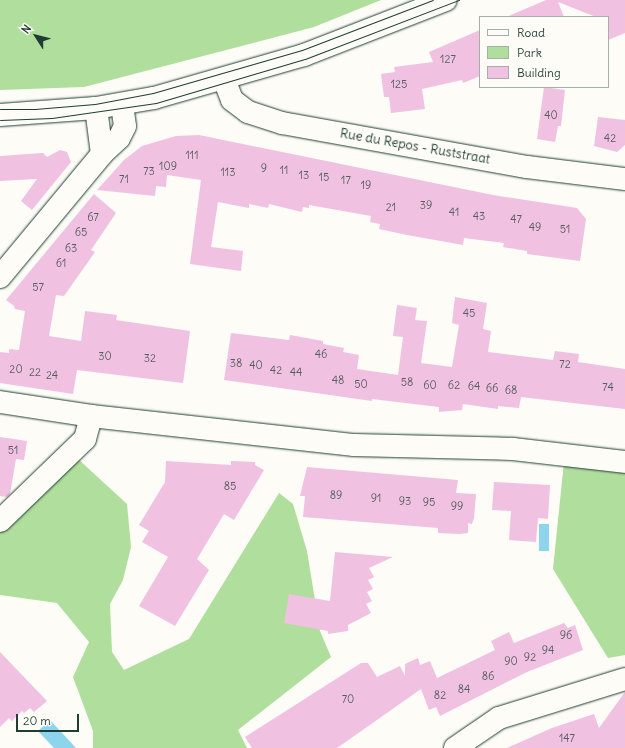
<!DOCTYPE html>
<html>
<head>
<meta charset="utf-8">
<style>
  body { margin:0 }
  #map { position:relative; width:625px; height:748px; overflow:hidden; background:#fdfcf7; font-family:Delius,sans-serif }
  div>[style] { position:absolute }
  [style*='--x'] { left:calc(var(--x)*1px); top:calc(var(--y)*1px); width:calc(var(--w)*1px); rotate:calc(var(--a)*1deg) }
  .green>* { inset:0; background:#b0de9c }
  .water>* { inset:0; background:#8cd5ed; transform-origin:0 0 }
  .building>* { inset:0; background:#f1c1e1 }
  .roads { filter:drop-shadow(0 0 1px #1f3d34) drop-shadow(0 0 1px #1f3d34) }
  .minor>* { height:22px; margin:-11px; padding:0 11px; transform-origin:11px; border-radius:11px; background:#fdfcf7 }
  .tertiary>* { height:22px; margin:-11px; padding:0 11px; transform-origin:11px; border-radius:11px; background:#fdfcf7 }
  .tram>* { height:1px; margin:-0.5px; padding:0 0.5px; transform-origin:0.5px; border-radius:0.5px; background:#1f3d34 }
  span { translate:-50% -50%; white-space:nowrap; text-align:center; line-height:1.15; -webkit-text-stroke:3px #fdfcf7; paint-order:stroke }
  .number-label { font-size:11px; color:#545e5f }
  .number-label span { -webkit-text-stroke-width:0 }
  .street-label { font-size:13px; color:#1f3d34 }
  .legend { position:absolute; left:479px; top:16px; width:130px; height:72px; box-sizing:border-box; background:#fdfcf7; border:1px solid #a4b0a9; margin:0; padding:5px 7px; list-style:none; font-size:12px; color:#1f3d34 }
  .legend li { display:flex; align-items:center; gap:8px; height:20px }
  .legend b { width:20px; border:1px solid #a4b0a9 }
  .north { position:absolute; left:16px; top:16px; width:40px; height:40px; -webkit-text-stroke:3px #fdfcf7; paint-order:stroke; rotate:306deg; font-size:11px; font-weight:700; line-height:16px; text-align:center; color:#1f3d34 }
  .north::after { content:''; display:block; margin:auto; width:14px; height:18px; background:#1f3d34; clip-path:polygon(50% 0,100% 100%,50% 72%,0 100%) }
  .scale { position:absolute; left:16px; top:714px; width:63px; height:18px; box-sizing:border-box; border:2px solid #1f3d34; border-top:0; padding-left:5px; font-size:12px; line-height:14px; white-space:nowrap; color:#1f3d34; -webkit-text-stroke:3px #fdfcf7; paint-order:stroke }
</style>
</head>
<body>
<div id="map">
  <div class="green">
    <div style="clip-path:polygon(0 0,381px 0,314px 27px,84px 87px,0 90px)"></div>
    <div style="clip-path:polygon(77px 458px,127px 504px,131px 547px,123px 580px,110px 604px,112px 652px,124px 670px,189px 639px,279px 493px,293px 504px,307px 551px,320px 631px,331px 657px,238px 730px,247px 748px,93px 748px,93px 731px,73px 677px,89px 642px,57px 603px,0 595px,0 531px)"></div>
    <div style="clip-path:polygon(564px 462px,625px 470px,625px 655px,608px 658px,553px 569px)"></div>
  </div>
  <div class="water">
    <div style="left:539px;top:524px;width:10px;height:27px"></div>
    <div style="clip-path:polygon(50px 720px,76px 748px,54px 748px,38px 731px)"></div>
  </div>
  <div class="building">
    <div style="clip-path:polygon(546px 0,625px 0,625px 33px,608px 40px,608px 17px,596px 17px,558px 2px,564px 17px,506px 17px)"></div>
    <div style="clip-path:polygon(480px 30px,480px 76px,463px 83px,462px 80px,422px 89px,425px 109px,391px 113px,389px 97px,384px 97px,381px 74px,395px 72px,394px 67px,433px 62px,429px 52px)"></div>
    <div style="clip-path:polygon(544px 87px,565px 90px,561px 126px,558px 126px,555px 142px,537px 139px)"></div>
    <div style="clip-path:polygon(598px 117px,625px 120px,625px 145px,617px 152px,594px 146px)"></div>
    <div style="clip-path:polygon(199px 135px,493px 195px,577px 208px,586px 219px,580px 261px,527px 254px,527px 251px,503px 247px,504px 243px,464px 238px,463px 245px,407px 235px,379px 229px,380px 224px,370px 222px,371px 216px,309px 205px,309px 208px,303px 207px,302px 212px,269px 204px,268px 208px,249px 204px,249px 208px,218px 202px,211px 247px,243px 251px,241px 271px,190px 264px,201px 180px,167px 175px,166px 187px,156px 186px,155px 196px,97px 190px,124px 160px,142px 146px,176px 136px)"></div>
    <div style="clip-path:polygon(60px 150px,67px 152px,71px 162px,32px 210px,21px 201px,37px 179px,0 181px,0 156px,43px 153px,47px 157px)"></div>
    <div style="clip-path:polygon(94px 194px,116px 213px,91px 250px,95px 252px,64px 296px,56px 295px,49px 336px,81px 341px,85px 311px,117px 315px,116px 320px,190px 331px,183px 383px,77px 370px,73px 394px,0 383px,0 352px,9px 353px,9px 349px,19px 350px,25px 311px,15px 309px,14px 306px,6px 300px)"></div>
    <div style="clip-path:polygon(455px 297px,487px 303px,483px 329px,491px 331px,488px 352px,553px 360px,555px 351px,579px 354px,578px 362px,625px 369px,625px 409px,521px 397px,519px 408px,498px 406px,498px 409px,463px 404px,462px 410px,439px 412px,439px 407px,372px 399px,372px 401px,224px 380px,231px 333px,289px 340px,290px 335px,323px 341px,323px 344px,344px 348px,343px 352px,359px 355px,357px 369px,398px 375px,403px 337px,393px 336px,397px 305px,417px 308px,415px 320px,427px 321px,421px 363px,452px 367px,459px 325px,452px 323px)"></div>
    <div style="clip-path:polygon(0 437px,27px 441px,24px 460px,16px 459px,10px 494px,7px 497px,0 496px)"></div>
    <div style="clip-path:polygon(166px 461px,231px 465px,231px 461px,255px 462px,255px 465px,264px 470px,234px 520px,224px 514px,197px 559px,209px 570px,175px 626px,139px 606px,168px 557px,142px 542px,149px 531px,139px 525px,165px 482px)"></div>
    <div style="clip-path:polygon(307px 467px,458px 480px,456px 493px,476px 494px,474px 518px,472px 524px,468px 523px,468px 533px,460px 534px,438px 533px,438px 528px,303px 517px,305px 496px,300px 496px)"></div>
    <div style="clip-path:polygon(494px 482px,550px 485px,548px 519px,538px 518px,536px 542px,509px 540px,511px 511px,492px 510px)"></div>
    <div style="clip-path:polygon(335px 552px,393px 557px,369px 568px,374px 577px,368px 580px,373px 589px,367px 592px,372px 601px,366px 604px,371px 613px,348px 625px,348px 631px,328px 634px,328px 631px,284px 623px,289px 594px,330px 601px)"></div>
    <div style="clip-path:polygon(564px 623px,568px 628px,575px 625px,583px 650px,527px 672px,440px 716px,436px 707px,429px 710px,421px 689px,337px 748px,252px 748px,245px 737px,361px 663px,368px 663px,377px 677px,400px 666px,405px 676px,405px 664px,418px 658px,420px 665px,430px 661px,437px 678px,495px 650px,491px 641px,509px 632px,514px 643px)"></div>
    <div style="clip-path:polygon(0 652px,47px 701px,34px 712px,30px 708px,24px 713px,22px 711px,12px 721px,9px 718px,0 727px)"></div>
    <div style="clip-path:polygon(625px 692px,625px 748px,507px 748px,552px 728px,594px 714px,599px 728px)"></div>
  </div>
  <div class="roads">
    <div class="minor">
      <div style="--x:224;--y:79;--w:22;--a:69"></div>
      <div style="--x:232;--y:100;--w:20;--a:37"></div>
      <div style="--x:248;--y:112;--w:36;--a:18"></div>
      <div style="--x:282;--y:123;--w:249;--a:10.2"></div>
      <div style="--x:527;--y:167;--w:99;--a:7"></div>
      <div style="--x:96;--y:108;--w:46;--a:82.6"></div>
      <div style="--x:0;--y:277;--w:160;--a:-50.3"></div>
      <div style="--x:102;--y:154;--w:23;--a:-43"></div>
      <div style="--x:119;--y:138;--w:13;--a:-63"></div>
      <div style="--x:125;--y:126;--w:22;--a:-98"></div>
      <div style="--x:0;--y:402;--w:92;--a:8.7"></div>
      <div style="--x:91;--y:416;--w:265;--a:6.3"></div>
      <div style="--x:354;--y:445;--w:159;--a:1.4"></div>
      <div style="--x:513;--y:449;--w:113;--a:6.6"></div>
      <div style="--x:0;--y:521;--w:118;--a:-44"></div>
      <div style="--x:85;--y:439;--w:24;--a:-75"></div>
      <div style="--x:455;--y:748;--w:53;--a:-34.3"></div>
      <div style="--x:499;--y:718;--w:132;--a:-17.2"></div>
    </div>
    <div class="tertiary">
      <div style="--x:0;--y:115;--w:96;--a:-4.2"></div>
      <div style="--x:96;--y:108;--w:59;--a:-9.8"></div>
      <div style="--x:154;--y:98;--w:156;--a:-16"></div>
      <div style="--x:304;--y:55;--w:152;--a:-21.2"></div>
    </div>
  </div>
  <div class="tram">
    <div style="--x:0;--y:109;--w:35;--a:0"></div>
    <div style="--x:35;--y:109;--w:60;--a:-4.8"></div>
    <div style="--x:95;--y:104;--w:59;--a:-10.7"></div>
    <div style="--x:153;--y:93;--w:155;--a:-16.1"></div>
    <div style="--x:302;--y:50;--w:140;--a:-20.9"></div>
    <div style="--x:0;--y:120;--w:52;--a:-2.2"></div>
    <div style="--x:52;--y:118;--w:105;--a:-8.2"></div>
    <div style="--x:156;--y:103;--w:155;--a:-16.5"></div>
    <div style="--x:305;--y:59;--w:165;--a:-21"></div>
  </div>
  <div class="number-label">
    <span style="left:448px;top:59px">127</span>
    <span style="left:399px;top:84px">125</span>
    <span style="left:551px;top:115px">40</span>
    <span style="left:610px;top:138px">42</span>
    <span style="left:192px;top:155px">111</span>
    <span style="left:168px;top:166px">109</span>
    <span style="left:264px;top:168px">9</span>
    <span style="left:284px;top:170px">11</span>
    <span style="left:149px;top:171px">73</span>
    <span style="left:228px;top:172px">113</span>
    <span style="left:304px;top:175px">13</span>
    <span style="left:324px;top:177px">15</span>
    <span style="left:124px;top:179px">71</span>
    <span style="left:346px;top:180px">17</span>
    <span style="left:366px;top:185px">19</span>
    <span style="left:426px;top:205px">39</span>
    <span style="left:391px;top:207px">21</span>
    <span style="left:454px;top:212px">41</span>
    <span style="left:479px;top:216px">43</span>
    <span style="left:93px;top:217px">67</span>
    <span style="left:516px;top:219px">47</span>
    <span style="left:535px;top:227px">49</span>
    <span style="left:565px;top:229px">51</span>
    <span style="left:81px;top:232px">65</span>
    <span style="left:71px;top:248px">63</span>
    <span style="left:61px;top:263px">61</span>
    <span style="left:38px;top:287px">57</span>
    <span style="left:469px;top:313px">45</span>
    <span style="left:321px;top:354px">46</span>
    <span style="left:105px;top:356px">30</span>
    <span style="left:150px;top:358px">32</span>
    <span style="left:236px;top:363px">38</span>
    <span style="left:565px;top:364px">72</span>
    <span style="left:256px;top:365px">40</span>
    <span style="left:16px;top:369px">20</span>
    <span style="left:276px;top:370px">42</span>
    <span style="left:35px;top:372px">22</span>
    <span style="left:296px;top:372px">44</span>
    <span style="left:52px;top:375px">24</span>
    <span style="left:338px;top:380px">48</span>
    <span style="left:407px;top:382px">58</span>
    <span style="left:361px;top:384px">50</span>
    <span style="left:430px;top:385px">60</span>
    <span style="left:454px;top:385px">62</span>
    <span style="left:474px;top:386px">64</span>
    <span style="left:608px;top:387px">74</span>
    <span style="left:492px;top:388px">66</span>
    <span style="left:511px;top:390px">68</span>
    <span style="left:13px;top:450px">51</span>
    <span style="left:230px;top:486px">85</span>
    <span style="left:336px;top:495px">89</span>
    <span style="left:376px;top:498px">91</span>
    <span style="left:405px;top:501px">93</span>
    <span style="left:429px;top:502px">95</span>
    <span style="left:457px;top:506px">99</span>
    <span style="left:566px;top:635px">96</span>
    <span style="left:548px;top:650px">94</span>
    <span style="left:530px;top:657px">92</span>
    <span style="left:511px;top:661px">90</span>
    <span style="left:488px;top:676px">86</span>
    <span style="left:464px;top:689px">84</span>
    <span style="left:440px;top:695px">82</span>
    <span style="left:348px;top:699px">70</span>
    <span style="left:567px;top:738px">147</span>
  </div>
  <div class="street-label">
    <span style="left:415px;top:147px;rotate:10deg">Rue du Repos - Ruststraat</span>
  </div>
  <ul class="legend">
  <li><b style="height:5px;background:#fdfcf7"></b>Road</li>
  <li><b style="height:11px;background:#b0de9c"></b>Park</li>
  <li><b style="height:11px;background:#f1c1e1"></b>Building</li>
  </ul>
  <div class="north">N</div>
  <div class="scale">20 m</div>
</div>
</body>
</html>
